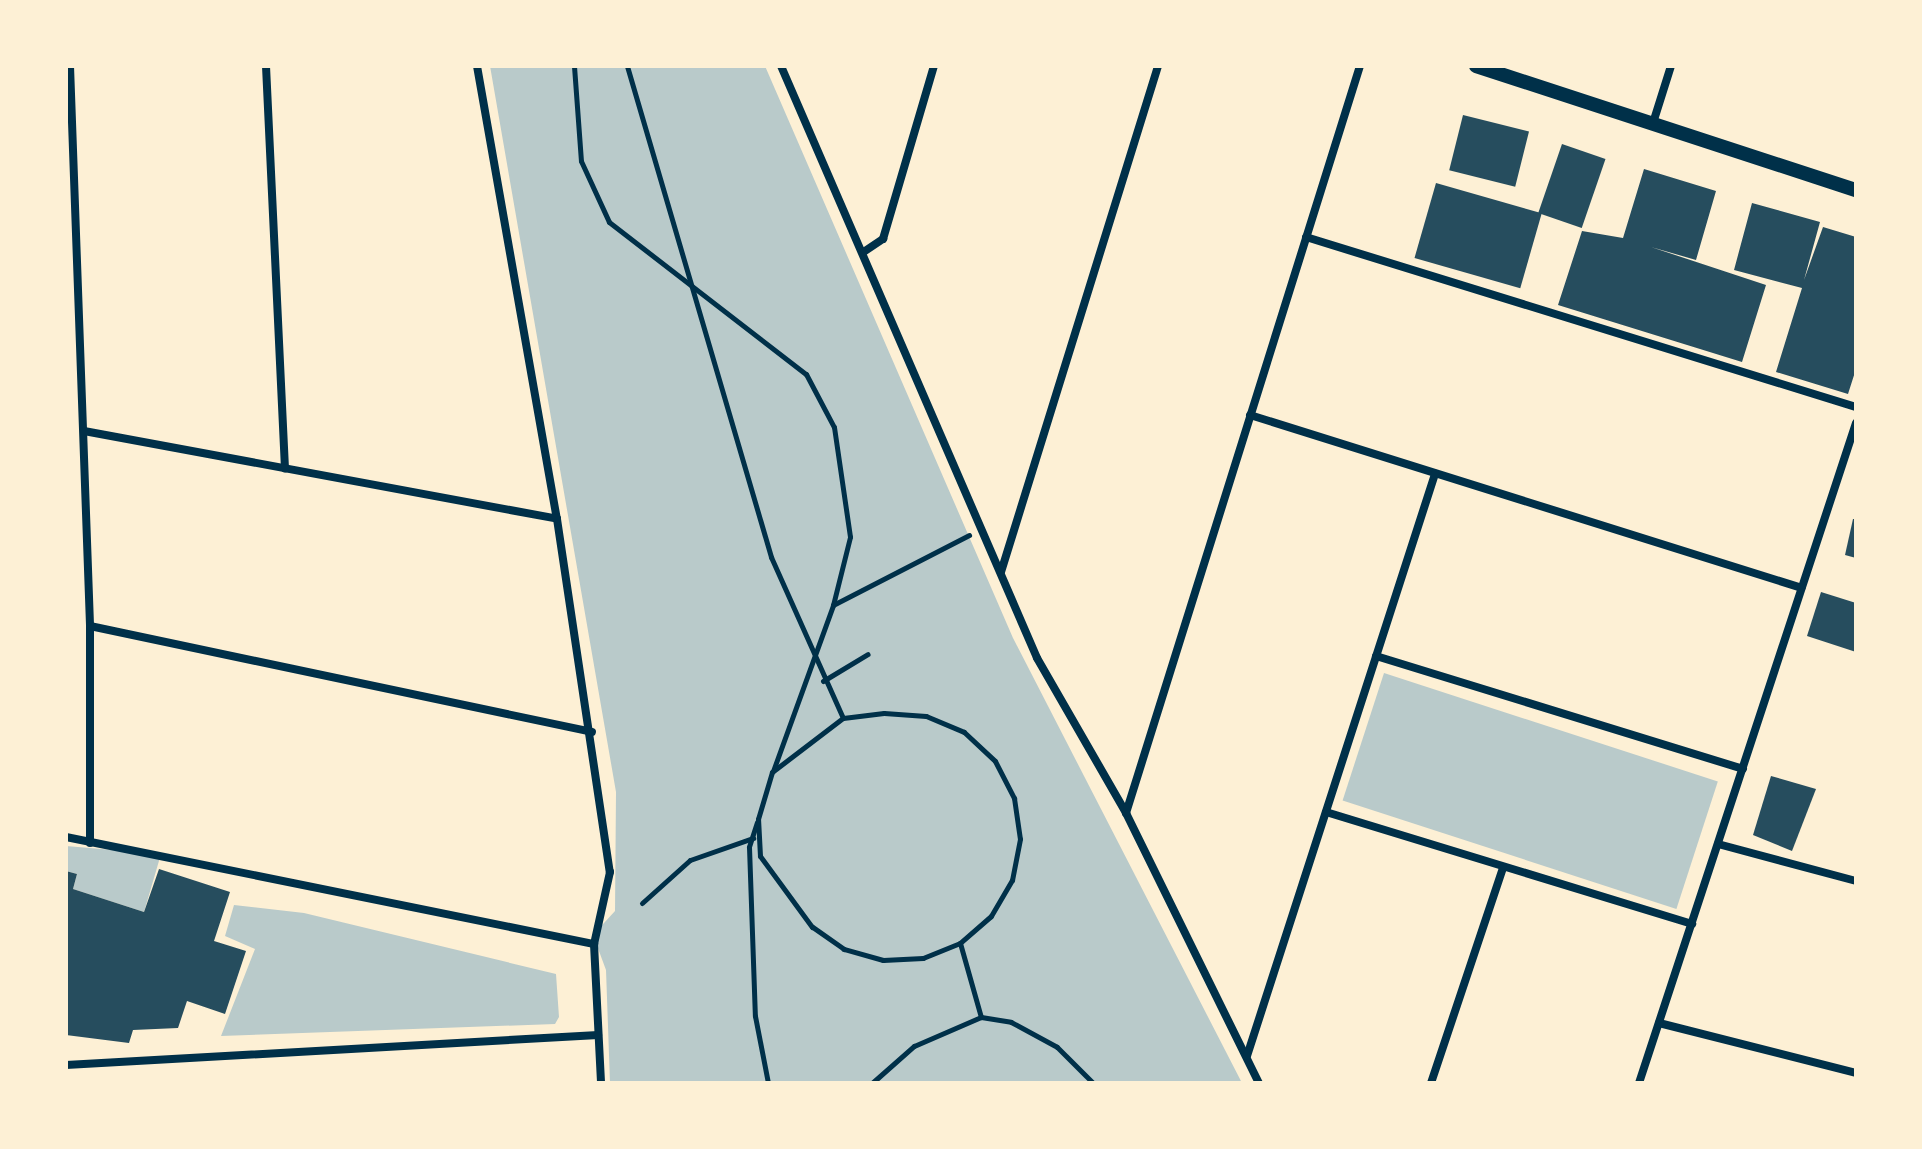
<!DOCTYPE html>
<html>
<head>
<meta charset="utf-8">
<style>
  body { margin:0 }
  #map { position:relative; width:1922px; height:1149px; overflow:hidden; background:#fdf0d5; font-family:Inter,sans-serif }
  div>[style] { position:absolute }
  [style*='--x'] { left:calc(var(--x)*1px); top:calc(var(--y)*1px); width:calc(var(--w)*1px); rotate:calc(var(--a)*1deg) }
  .green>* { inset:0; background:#b9caca; transform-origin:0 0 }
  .building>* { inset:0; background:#264d5e; transform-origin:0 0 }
  .path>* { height:5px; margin:-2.5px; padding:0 2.5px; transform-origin:2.5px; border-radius:2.5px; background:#003049 }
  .minor>* { height:8px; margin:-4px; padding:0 4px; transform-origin:4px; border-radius:4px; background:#003049 }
  .tertiary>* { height:14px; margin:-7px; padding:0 7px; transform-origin:7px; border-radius:7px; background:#003049 }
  span { translate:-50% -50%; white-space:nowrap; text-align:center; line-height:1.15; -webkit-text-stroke:6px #fdf0d5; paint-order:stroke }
  .frame { position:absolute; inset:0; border:68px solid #fdf0d5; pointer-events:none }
</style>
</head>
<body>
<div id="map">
  <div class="green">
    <div style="clip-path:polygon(490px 66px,765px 66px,1013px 638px,1242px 1083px,610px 1083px,606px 970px,593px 935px,615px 911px,616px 792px)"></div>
    <div style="left:1384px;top:673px;width:351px;height:134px;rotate:18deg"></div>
    <div style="clip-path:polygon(66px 846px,161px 854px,144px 912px,73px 889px,77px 874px,66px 871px)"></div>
    <div style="clip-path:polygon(234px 905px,304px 913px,556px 974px,559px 1017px,555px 1024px,221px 1036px,255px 949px,225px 936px)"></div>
  </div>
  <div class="building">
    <div style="left:1463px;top:115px;width:68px;height:57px;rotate:14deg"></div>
    <div style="left:1562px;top:144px;width:46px;height:73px;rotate:19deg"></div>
    <div style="clip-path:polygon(1644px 169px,1716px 191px,1696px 260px,1651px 247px,1766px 285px,1742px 362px,1558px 305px,1582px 231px,1623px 238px)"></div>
    <div style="left:1436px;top:183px;width:110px;height:78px;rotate:16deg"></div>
    <div style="clip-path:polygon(1752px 203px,1820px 222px,1804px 280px,1823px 227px,1856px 237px,1856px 369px,1848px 394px,1776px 372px,1802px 288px,1734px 270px)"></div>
    <div style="clip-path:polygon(1853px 519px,1856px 519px,1856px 558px,1845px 555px)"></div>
    <div style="clip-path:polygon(1821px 592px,1856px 603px,1856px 652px,1807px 636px)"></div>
    <div style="clip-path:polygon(1771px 776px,1816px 789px,1792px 851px,1753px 835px)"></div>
    <div style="clip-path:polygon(159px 869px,230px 892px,214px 941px,246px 951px,225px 1014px,187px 1001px,178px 1028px,133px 1030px,129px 1043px,66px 1035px,66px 871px,77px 874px,73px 889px,144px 912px)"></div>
  </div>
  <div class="path">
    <div style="--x:574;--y:66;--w:95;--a:85.8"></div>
    <div style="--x:581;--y:161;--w:67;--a:65.3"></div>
    <div style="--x:609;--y:222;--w:249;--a:37.7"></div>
    <div style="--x:806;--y:374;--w:60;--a:62.2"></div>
    <div style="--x:834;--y:427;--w:111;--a:81.7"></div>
    <div style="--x:850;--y:537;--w:70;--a:104"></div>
    <div style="--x:627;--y:66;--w:512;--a:73.65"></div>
    <div style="--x:771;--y:557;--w:176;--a:65.9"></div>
    <div style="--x:823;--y:681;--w:52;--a:-31"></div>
    <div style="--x:884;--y:713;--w:42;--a:4.1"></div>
    <div style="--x:926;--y:716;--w:41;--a:22.8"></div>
    <div style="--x:964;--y:732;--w:42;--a:43.1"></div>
    <div style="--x:995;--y:761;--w:42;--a:62.8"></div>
    <div style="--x:1014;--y:798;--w:41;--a:81.7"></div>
    <div style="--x:1020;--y:839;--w:42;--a:101"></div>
    <div style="--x:1012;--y:880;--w:42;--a:120.3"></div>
    <div style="--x:991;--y:916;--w:41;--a:138.9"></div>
    <div style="--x:960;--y:943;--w:40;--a:158"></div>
    <div style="--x:923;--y:958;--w:40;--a:177.1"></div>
    <div style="--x:883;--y:960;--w:41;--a:-164.2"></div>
    <div style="--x:844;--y:949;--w:39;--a:-145"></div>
    <div style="--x:812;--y:927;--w:88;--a:-126.2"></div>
    <div style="--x:760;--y:856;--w:37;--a:-93"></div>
    <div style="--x:758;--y:819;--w:49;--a:-73.4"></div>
    <div style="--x:772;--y:772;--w:89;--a:-37.3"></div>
    <div style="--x:843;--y:718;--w:41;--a:-7"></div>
    <div style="--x:773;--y:771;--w:177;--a:-70.1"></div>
    <div style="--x:833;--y:605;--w:153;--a:-27.2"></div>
    <div style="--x:757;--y:822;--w:26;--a:108"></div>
    <div style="--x:749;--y:847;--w:169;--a:88"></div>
    <div style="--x:755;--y:1016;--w:68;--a:79"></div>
    <div style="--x:642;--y:903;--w:64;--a:-41.9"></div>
    <div style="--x:690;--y:860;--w:67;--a:-19.2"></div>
    <div style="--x:960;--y:943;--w:77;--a:74.2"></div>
    <div style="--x:872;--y:1083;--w:56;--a:-41.4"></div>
    <div style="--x:914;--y:1046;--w:73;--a:-23.4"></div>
    <div style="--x:981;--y:1017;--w:30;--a:9"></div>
    <div style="--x:1011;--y:1022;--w:52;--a:28.5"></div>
    <div style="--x:1057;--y:1047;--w:51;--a:45"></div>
  </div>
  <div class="minor">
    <div style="--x:70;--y:66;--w:560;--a:87.95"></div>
    <div style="--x:90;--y:626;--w:217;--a:90"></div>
    <div style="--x:266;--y:66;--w:403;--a:87.3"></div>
    <div style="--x:477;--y:66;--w:460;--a:80"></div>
    <div style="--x:557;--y:519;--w:357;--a:81.5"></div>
    <div style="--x:610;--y:872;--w:74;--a:102.5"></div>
    <div style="--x:594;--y:944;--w:139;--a:87.1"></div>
    <div style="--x:781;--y:66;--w:645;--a:66.61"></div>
    <div style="--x:1037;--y:658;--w:179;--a:60.1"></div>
    <div style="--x:1126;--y:813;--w:301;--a:63.8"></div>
    <div style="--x:1653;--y:123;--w:60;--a:-72.5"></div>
    <div style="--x:1306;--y:237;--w:576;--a:17.18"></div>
    <div style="--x:865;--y:251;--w:22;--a:-34"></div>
    <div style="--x:883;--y:239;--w:180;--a:-73.6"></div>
    <div style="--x:1250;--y:415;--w:578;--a:17.4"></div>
    <div style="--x:84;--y:431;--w:481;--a:10.5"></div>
    <div style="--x:1001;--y:572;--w:530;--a:-72.76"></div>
    <div style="--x:90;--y:626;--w:513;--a:11.92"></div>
    <div style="--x:1376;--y:656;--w:384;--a:17.1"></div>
    <div style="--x:1326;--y:812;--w:383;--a:17"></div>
    <div style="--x:1126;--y:813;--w:783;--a:-72.61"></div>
    <div style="--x:66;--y:837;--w:539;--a:11.46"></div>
    <div style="--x:1718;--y:844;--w:143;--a:15"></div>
    <div style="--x:1659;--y:1023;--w:203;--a:14.2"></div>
    <div style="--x:1247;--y:1056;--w:612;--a:-72.1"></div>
    <div style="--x:66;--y:1065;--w:533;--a:-3.23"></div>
    <div style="--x:1431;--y:1083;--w:227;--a:-71.5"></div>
    <div style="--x:1639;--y:1083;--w:695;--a:-71.8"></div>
  </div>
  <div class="tertiary">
    <div style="--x:1476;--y:66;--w:400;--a:18.1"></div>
  </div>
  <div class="frame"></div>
</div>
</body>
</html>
